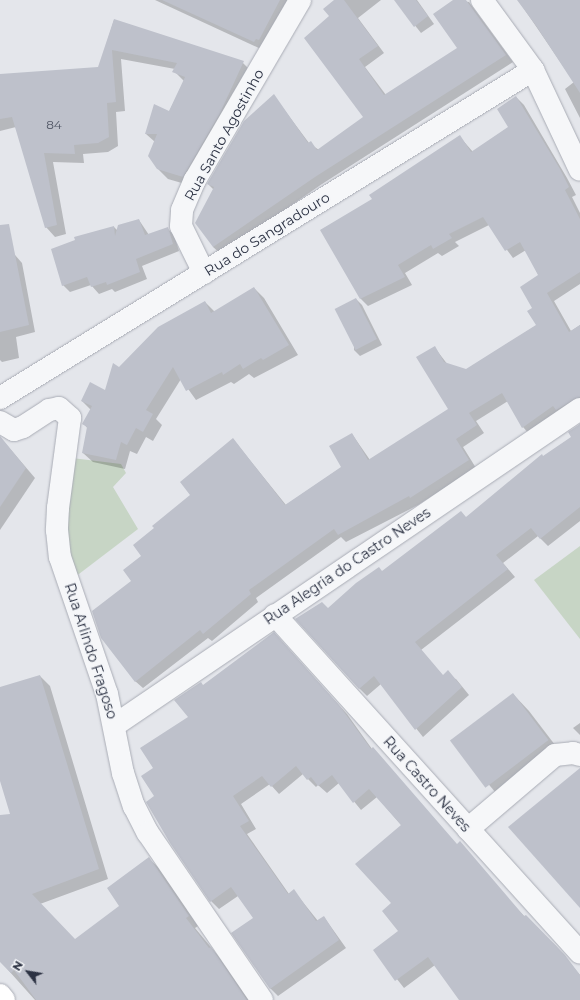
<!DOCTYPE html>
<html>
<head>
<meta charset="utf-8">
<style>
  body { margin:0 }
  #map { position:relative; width:580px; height:1000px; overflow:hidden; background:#e4e6eb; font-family:Montserrat,sans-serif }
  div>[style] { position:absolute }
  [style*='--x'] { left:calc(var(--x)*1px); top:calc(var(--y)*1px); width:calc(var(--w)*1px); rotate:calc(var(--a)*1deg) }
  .green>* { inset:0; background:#c7d5c5 }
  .shadow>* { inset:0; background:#0003 }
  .building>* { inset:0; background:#bec1cb; transform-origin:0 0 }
  .roads { filter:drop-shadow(0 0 1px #a9acb5) drop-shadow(0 0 1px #a9acb5) }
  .minor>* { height:22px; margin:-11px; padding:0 11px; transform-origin:11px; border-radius:11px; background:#f6f7f9 }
  .major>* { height:22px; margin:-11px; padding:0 11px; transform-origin:11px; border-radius:11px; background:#fff }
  span { translate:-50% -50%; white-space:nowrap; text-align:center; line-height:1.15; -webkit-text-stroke:3px #f3f5f8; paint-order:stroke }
  .number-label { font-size:12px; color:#505665 }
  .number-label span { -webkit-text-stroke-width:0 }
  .street-label { font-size:14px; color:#2c3243 }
  .north { position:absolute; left:8px; top:952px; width:40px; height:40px; -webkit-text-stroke:3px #f3f5f8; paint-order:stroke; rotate:301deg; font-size:11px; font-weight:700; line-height:16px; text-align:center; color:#2c3243 }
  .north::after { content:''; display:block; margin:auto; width:14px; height:18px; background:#2c3243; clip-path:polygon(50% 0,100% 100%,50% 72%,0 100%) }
</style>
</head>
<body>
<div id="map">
  <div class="green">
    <div style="clip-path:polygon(72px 458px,121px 464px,126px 473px,113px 487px,138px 529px,75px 577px,64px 528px)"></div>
    <div style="clip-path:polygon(580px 546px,580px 639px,534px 580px)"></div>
  </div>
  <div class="shadow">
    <div style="clip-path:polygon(155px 0,289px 0,261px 49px)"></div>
    <div style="clip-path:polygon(336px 0,381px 0,358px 18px,384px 53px,365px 67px,386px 95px,459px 48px,455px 0,469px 2px,513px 62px,322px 184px,221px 254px,213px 247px,213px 189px,208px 184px,274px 96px,309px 143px,319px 150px,364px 118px,330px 16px)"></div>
    <div style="clip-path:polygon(395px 0,417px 0,434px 24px,421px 33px)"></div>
    <div style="clip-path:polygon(518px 0,580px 0,580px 118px,565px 89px,574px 82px)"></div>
    <div style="clip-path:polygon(114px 20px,241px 61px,250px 70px,192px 186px,168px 179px,158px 169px,155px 142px,146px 134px,169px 112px,184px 81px,174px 71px,175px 69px,121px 59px,125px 111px,116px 112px,118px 146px,108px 152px,83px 154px,84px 163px,53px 162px,66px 234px,55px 237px,46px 227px,16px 127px,0 131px,0 75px,99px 68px)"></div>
    <div style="clip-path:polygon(516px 97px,524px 105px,567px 178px,576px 195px,572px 197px,580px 213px,580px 284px,554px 301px,571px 331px,580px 325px,580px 406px,530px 435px,523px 427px,508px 401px,476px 421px,484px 433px,463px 447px,476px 468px,418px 505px,346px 542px,341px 537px,256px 598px,258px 602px,212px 641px,208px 638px,143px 688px,135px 681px,143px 556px,155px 528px,191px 495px,233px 439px,286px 505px,342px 467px,352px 434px,370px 460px,449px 410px,435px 348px,448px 365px,466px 370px,537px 325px,533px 308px,539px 276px,526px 250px,513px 258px,489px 225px,455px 242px,459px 246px,442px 256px,438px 253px,405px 273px,412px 285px,368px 306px,361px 299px,321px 230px,373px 200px,460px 137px,473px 152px,509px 127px)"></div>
    <div style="clip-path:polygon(139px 220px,149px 235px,167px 228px,174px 235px,179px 251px,142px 266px,147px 279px,115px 292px,112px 289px,99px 294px,91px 285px,70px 292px,63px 285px,114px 227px,117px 230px)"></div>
    <div style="clip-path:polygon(15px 255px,22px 263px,35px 332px,16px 337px,19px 358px,2px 362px,0 360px,0 260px)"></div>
    <div style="clip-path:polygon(254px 288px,264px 298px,298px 355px,254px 378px,249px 374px,234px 384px,231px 382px,196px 400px,181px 379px,156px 419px,162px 425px,153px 441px,146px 437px,137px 454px,130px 451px,125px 469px,93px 462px,83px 453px,88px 429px,84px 424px,91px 410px,82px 401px,106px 391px,119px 368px,205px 302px,215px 312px)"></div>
    <div style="clip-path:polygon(356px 299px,362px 305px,382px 345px,360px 356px,354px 350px)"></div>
    <div style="clip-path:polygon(580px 424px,580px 521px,548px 546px,538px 536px,503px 563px,515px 577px,421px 650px,443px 676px,456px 679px,469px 695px,423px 737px,381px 684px,367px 696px,359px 688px,328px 609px,466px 518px,543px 457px,572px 437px)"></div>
    <div style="clip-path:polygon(0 437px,35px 478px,0 530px)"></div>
    <div style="clip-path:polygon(282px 642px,347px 714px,372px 749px,457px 845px,525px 917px,556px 946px,580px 975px,580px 1000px,460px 1000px,435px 965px,404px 988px,374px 950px,399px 932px,392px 903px,402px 826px,377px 797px,361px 810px,339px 783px,327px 793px,318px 785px,316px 787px,303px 774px,279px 794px,270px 784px,241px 804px,256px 829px,247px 834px,289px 894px,294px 891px,318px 921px,324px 917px,346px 948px,278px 996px,270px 988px,254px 918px,238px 896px,219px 909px,211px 901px,156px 796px,155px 768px,189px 717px,203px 686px)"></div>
    <div style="clip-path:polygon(40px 676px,50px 686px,108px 879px,40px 904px,75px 940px,121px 907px,149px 859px,159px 868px,198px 926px,195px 928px,220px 958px,249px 1000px,35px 1000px,0 961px,0 871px,24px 854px,0 777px,0 688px)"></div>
    <div style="clip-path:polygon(513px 694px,529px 711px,565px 758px,508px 807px,455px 745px)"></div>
    <div style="clip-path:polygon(580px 723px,580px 735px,573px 728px)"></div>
  </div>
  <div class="building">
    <div style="clip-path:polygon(162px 0,280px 0,259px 40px,256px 39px,254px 42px)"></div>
    <div style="clip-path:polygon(334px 0,344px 0,378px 46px,359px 59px,384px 95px,457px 48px,433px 14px,453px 0,466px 0,506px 55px,315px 177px,213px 247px,195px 223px,214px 187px,207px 184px,244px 121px,274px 94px,308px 143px,311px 141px,317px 150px,363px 117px,304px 38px,329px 16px,323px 9px)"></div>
    <div style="clip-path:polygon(394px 0,416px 0,428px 16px,414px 27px)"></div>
    <div style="clip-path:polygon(517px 0,580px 0,580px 93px,537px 27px)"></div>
    <div style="clip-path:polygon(114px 19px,244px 61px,220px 113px,183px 177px,157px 169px,148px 156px,157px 134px,145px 134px,154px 104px,169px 111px,185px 77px,172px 72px,177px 63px,112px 50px,116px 102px,107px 103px,109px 137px,98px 143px,74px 145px,75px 154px,44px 153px,57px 225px,45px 228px,12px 117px,0 119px,0 74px,98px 67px)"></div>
    <div style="clip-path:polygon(516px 96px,560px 169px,569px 187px,565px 190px,580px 219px,580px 272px,547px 293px,569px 332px,580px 325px,580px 397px,556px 410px,553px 406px,522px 428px,502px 393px,469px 413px,477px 425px,456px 439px,469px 460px,410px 498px,409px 496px,338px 535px,334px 529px,249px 590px,251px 594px,203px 634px,200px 630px,135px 682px,101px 638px,92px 611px,131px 581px,123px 570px,141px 556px,133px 545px,154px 528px,152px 526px,190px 495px,180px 482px,233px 438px,285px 505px,341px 467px,329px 446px,352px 433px,368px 460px,448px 409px,416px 357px,435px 346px,444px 362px,466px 369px,536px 325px,527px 311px,532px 308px,520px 287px,538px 275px,520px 242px,505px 251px,483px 217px,449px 234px,452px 238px,433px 249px,431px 245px,398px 265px,405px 277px,360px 299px,320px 230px,372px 199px,369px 195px,460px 135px,471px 152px,508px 127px,497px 109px)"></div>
    <div style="clip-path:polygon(139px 219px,145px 235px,168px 227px,173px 244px,136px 259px,140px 272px,107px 285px,106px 282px,91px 287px,87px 277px,62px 286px,51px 249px,75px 240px,74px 237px,114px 226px,115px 236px,118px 225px)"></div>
    <div style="clip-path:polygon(9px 224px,29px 325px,0 332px,0 225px)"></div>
    <div style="clip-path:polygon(254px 287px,289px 345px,263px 360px,261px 358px,243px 369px,240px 364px,223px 375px,222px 372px,186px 391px,173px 367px,146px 410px,153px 414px,143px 432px,136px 428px,127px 445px,121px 442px,116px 460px,82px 453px,87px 427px,82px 424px,92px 406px,81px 401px,90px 382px,105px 390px,113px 363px,119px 367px,158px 327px,205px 301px,211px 313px)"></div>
    <div style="left:356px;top:298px;width:46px;height:24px;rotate:63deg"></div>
    <div style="clip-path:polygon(580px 424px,580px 507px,540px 539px,531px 528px,496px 555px,508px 569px,415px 642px,443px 675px,448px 670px,462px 687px,415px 730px,374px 676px,359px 689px,295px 619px,322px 602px,328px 608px,356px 583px,379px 567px,382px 571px,461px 511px,466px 517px,542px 454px,543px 456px,571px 437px,568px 432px)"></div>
    <div style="clip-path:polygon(0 436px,26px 468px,0 507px)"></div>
    <div style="clip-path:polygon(274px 632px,339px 705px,371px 749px,373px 747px,457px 844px,460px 841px,524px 916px,526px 915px,565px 955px,580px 975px,580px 1000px,459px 1000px,428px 957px,395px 981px,373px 950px,398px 931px,382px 911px,391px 903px,355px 864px,401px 825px,369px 789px,353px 803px,332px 775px,318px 786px,311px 777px,307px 780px,296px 766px,271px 787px,262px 776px,233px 796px,249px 821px,240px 826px,288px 894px,294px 889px,316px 921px,324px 916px,339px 940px,270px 989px,231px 933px,253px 918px,231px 887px,210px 902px,170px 843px,146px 802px,154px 796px,141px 776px,153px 768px,140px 748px,188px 717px,174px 700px,201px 682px,203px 685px)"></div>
    <div style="clip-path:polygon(40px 675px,99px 869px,32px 894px,75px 939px,119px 906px,107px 888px,149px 857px,189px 916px,186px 918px,209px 948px,211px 947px,247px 1000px,36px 1000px,14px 970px,11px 973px,0 962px,0 815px,10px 814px,0 781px,0 687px)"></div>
    <div style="left:513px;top:693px;width:59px;height:79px;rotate:53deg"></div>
    <div style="clip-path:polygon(580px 768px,580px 908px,508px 827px)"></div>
  </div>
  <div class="roads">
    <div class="minor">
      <div style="--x:482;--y:0;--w:87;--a:53.9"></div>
      <div style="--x:533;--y:70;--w:110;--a:64.8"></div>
      <div style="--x:204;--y:273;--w:52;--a:-116.1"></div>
      <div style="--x:181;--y:226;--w:16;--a:-86"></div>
      <div style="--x:182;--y:210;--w:33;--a:-67"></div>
      <div style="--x:195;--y:180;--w:208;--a:-59.7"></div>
      <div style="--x:0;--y:398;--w:626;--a:-31.61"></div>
      <div style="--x:0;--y:422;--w:16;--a:30"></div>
      <div style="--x:14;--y:430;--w:9;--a:-18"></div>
      <div style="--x:23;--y:427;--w:31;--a:-33"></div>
      <div style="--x:49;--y:410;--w:10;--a:-11"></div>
      <div style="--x:59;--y:408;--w:15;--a:42"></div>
      <div style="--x:70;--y:418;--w:91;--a:97.6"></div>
      <div style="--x:58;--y:508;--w:22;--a:93"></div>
      <div style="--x:57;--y:530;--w:27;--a:84"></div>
      <div style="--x:60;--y:557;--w:145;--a:71.1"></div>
      <div style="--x:107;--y:694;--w:81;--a:78.6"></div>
      <div style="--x:123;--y:773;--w:35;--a:72"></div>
      <div style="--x:134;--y:806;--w:30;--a:63"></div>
      <div style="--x:148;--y:833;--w:202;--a:55.7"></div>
      <div style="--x:275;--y:615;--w:455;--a:47.9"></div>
      <div style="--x:115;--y:725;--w:562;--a:-34.2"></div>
      <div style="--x:468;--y:829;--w:114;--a:-40.4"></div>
      <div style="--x:555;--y:755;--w:18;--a:-6"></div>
      <div style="--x:573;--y:753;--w:7;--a:16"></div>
    </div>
    <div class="major">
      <div style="--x:0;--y:995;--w:6;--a:51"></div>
    </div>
  </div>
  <div class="number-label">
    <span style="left:54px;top:125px">84</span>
  </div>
  <div class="street-label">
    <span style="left:224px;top:135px;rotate:-61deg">Rua Santo Agostinho</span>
    <span style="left:267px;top:234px;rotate:-32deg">Rua do Sangradouro</span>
    <span style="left:347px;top:566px;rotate:-34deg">Rua Alegria do Castro Neves</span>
    <span style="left:91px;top:651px;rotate:72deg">Rua Arlindo Fragoso</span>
    <span style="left:427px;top:784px;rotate:48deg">Rua Castro Neves</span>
  </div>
  <div class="north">N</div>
</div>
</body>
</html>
